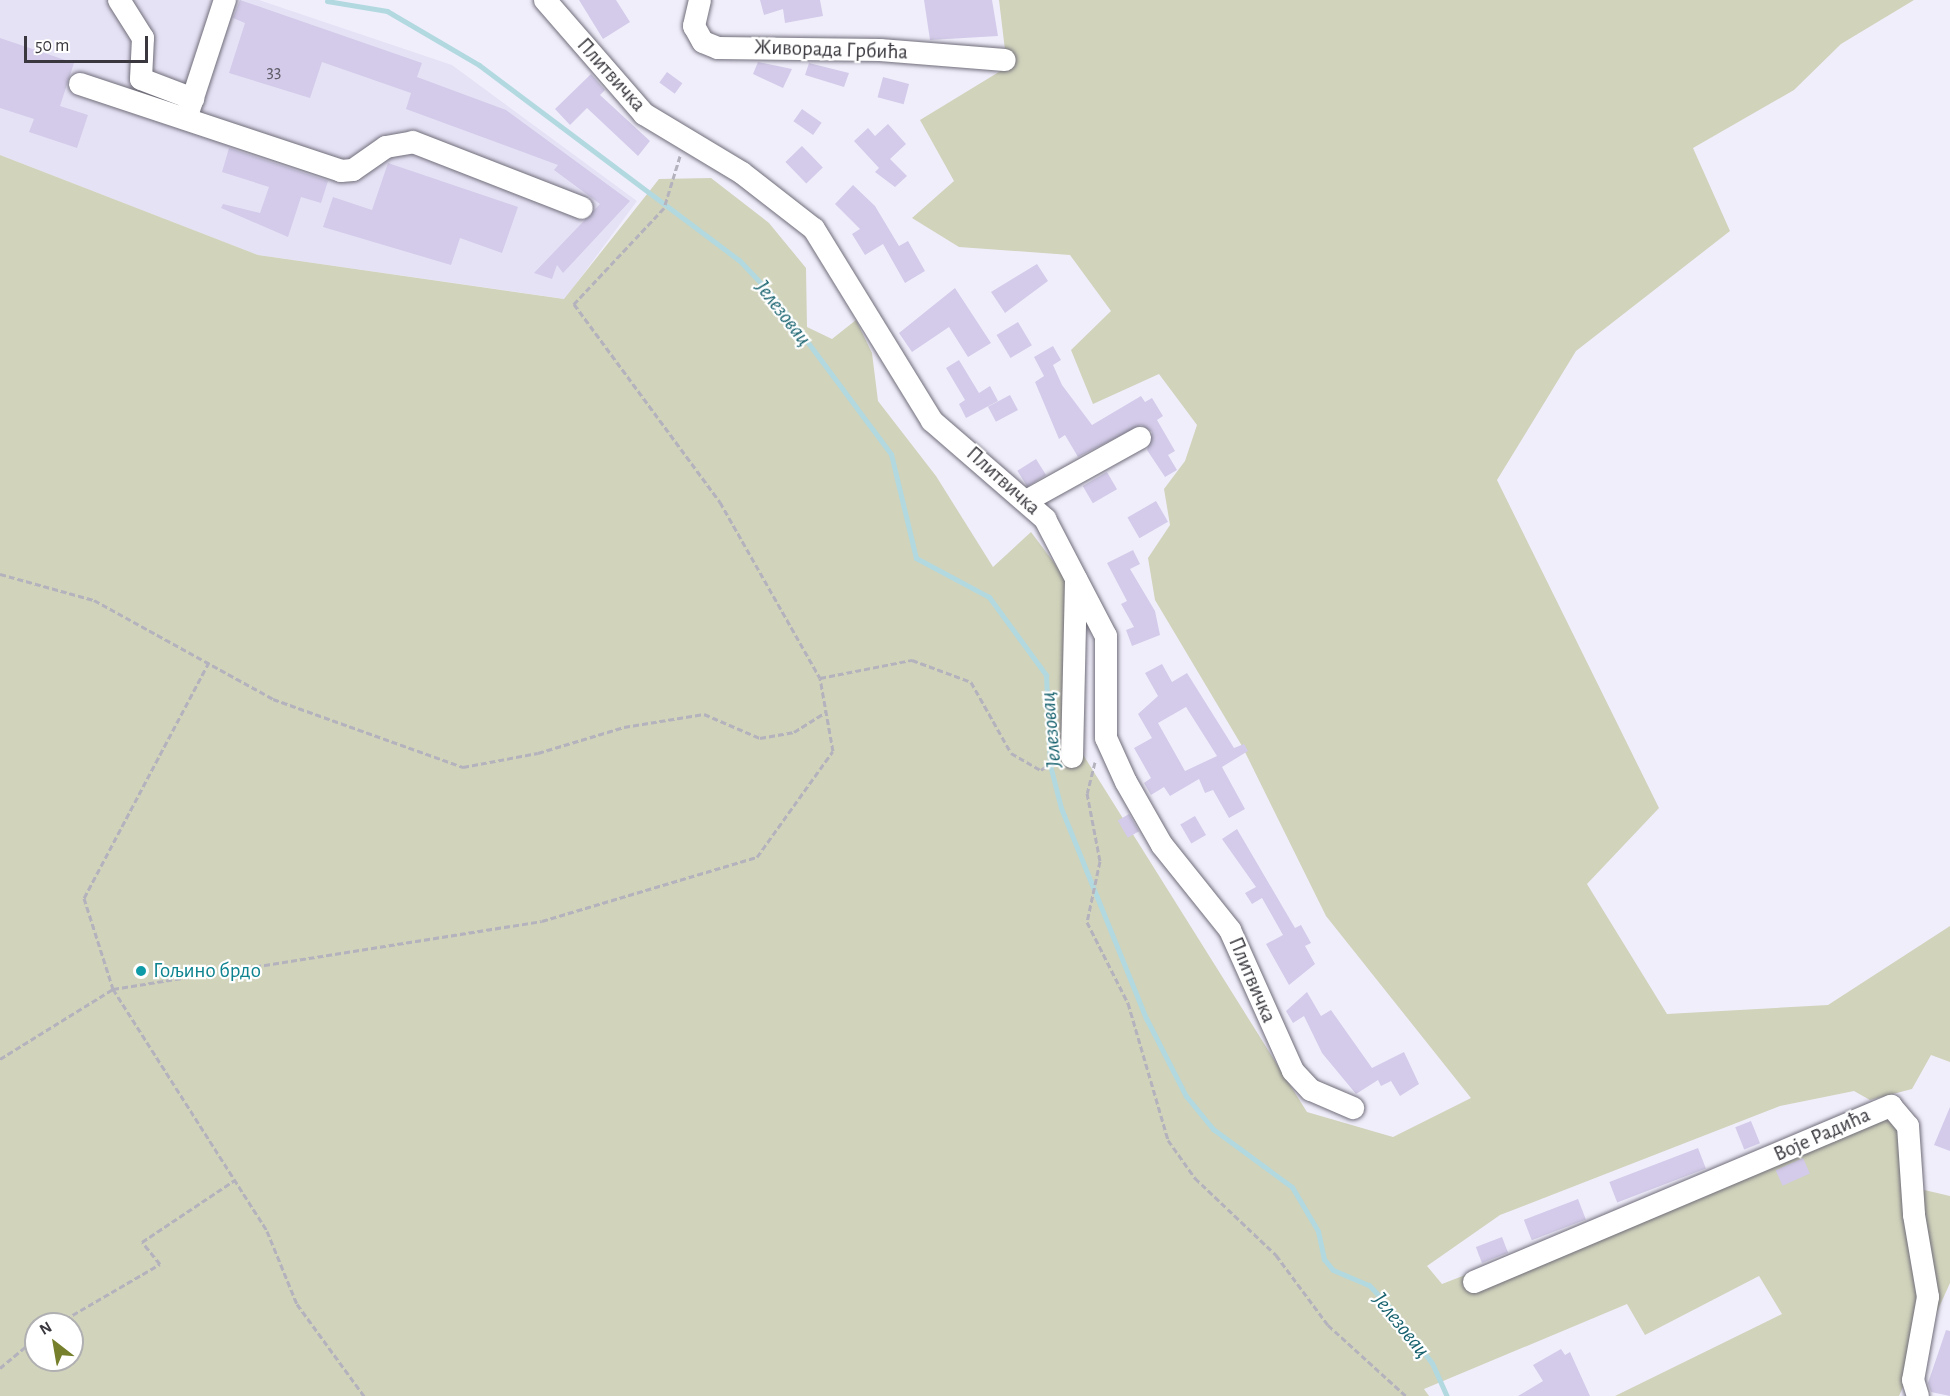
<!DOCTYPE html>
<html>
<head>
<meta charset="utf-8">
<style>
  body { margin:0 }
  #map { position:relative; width:1950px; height:1396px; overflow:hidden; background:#f1eefc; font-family:"Alegreya Sans",sans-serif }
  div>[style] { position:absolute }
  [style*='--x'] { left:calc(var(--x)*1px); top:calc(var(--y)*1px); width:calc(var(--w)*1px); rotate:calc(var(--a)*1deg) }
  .built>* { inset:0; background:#e6e2f6 }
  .green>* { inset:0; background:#d1d3bb }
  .stream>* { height:5px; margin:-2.5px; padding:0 2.5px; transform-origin:2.5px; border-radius:2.5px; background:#b2d9e0 }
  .building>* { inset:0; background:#d3cbe9; transform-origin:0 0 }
  .path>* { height:3px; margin-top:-1.5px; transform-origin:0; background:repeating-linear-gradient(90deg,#b4b2bd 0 6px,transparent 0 9px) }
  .roads { filter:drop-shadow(0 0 2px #706d79) drop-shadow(0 0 2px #706d79) }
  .minor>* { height:22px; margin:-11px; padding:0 11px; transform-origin:11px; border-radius:11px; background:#fff }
  .dots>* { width:16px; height:16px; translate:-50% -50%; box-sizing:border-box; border:3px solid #fff; border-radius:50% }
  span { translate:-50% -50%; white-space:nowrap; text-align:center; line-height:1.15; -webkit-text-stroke:4.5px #fff; paint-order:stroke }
  .number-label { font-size:18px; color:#605d69 }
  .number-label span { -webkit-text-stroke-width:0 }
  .street-label { font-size:21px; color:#3a383e }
  .culture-label { font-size:21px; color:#0d838f }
  .left { translate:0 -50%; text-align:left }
  .water-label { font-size:22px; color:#17626e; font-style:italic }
  .north { position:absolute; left:24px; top:1312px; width:60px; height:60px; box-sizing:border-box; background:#fff; border:2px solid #b0afb2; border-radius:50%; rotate:329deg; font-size:16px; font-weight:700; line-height:24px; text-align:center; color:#3a383e }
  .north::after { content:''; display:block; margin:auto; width:21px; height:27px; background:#767f2b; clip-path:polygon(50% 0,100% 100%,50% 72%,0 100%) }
  .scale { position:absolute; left:24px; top:36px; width:124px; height:27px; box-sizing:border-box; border:3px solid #3a383e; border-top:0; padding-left:8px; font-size:18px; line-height:21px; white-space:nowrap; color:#3a383e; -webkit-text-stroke:4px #fff; paint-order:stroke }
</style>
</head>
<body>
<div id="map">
  <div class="built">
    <div style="clip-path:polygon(0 0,259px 0,452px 65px,637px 201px,565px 299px,258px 255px,0 155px)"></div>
  </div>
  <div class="green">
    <div style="clip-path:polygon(evenodd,999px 0,1914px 0,1841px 44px,1794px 90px,1693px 148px,1730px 231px,1576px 351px,1497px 480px,1659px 808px,1587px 884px,1667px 1014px,1828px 1005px,1950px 926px,1950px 1062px,1931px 1055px,1912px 1089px,1870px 1100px,1854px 1091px,1780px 1106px,1500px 1215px,1427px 1266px,1442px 1284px,1888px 1111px,1903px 1119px,1903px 1185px,1950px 1196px,1950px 1283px,1899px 1396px,1615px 1396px,1782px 1314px,1759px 1276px,1645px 1335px,1627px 1304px,1424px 1389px,1429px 1396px,0 1396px,0 155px,258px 255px,564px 299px,659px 179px,711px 178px,769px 223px,806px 268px,807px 327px,832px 339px,856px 320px,872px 353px,878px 401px,936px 476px,993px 567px,1031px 532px,1064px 576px,1084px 641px,1077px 745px,1307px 1112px,1393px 1137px,1471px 1098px,1326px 916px,1242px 746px,1155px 600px,1148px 558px,1170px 525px,1164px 489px,1185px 461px,1197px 425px,1159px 374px,1093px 404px,1071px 350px,1111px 311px,1070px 255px,959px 247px,912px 218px,954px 181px,920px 120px,1007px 67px,999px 0,36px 1324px,72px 1324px,72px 1360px,36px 1360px,36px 1324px)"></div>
  </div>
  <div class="stream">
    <div style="--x:327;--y:1;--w:61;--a:9.5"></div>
    <div style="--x:387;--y:11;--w:107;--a:30.4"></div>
    <div style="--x:479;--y:65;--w:325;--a:36.9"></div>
    <div style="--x:739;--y:260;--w:51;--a:46.6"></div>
    <div style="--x:774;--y:297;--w:196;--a:53.3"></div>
    <div style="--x:891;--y:454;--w:107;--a:76.5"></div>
    <div style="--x:916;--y:558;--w:83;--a:28.1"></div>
    <div style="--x:989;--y:597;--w:97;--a:53.8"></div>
    <div style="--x:1046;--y:675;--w:90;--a:87.5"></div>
    <div style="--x:1050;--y:765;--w:44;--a:75.7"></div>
    <div style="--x:1061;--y:808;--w:227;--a:68"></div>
    <div style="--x:1146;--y:1018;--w:88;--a:62.9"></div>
    <div style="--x:1186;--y:1096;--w:43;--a:50.7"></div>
    <div style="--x:1213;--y:1129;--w:98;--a:36.3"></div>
    <div style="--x:1292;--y:1187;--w:51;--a:59.4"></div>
    <div style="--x:1318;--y:1231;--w:29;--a:78"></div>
    <div style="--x:1324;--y:1259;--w:14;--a:51"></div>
    <div style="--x:1333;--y:1270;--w:39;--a:23"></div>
    <div style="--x:1369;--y:1285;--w:26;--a:47"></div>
    <div style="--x:1387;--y:1304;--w:74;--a:52.7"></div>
    <div style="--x:1432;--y:1363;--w:36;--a:66"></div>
  </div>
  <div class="building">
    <div style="clip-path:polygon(240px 0,422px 63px,417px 77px,506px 110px,630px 201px,563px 273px,557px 265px,552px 279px,534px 273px,600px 204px,554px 170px,558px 165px,406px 109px,411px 93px,322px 62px,310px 98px,229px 73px,245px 23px,233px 18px)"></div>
    <div style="clip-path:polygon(579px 0,616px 0,630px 22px,603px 39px)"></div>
    <div style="clip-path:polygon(760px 0,820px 0,823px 16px,785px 23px,783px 9px,764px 15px)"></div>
    <div style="clip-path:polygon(924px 0,992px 0,998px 36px,930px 40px)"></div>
    <div style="clip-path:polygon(0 38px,74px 63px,60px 106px,88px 115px,77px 148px,29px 132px,34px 119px,0 108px)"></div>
    <div style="clip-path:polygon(758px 62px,792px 69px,783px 88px,753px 74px)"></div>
    <div style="clip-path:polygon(809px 63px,849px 73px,844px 87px,805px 75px)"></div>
    <div style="left:667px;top:72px;width:19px;height:13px;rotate:36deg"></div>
    <div style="clip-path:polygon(591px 74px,605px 90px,600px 95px,650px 141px,638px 156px,587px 108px,570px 125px,555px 109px)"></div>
    <div style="left:883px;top:77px;width:27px;height:21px;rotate:15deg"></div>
    <div style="left:802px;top:109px;width:24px;height:15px;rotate:35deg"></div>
    <div style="clip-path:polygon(888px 124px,906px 144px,890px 159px,907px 176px,895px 187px,875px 172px,879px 168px,854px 141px,868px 128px,875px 136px)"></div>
    <div style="left:802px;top:146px;width:30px;height:23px;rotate:46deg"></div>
    <div style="clip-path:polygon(229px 148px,328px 181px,321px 203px,301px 197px,288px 237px,221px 208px,223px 204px,260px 213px,269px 187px,222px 172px)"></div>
    <div style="clip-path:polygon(388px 163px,518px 207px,502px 253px,460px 238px,451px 265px,323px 227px,333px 197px,372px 210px)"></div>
    <div style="clip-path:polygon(853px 185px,875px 206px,899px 246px,908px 241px,925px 271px,905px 283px,883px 244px,865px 255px,852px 234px,860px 229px,835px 204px)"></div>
    <div style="clip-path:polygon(1037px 264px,1048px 281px,1005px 313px,991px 292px)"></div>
    <div style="clip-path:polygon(955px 288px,991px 343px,968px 357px,949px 327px,912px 352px,899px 333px)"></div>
    <div style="left:1018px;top:322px;width:27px;height:25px;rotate:59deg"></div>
    <div style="clip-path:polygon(1053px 346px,1061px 360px,1053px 365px,1062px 385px,1092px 425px,1141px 396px,1145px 402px,1152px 398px,1163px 416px,1157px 420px,1175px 451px,1168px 455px,1177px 470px,1165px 477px,1147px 450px,1152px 432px,1141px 425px,1078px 457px,1065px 435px,1059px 439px,1035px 382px,1044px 376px,1034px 357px)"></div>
    <div style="clip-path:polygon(959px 360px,979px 393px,990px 386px,998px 401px,966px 418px,959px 404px,965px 400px,946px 368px)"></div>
    <div style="left:1010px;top:395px;width:17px;height:25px;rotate:62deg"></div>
    <div style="left:1036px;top:459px;width:19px;height:22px;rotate:58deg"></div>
    <div style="left:1107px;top:472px;width:20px;height:28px;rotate:60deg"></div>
    <div style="left:1156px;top:501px;width:24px;height:33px;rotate:60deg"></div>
    <div style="clip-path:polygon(1133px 550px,1140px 564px,1130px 569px,1155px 611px,1160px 635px,1132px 646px,1126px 630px,1134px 627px,1121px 604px,1127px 601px,1107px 563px)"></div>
    <div style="clip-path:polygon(evenodd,1162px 664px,1172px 682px,1187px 673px,1234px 748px,1244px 744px,1248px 751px,1222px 767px,1245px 809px,1229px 818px,1213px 790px,1205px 793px,1199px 779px,1170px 796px,1164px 787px,1151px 795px,1144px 783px,1151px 778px,1134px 748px,1152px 738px,1138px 714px,1158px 696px,1145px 673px,1162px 664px,1186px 707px,1217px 756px,1185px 771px,1158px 723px,1186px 707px)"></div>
    <div style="left:1129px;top:814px;width:20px;height:13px;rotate:60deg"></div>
    <div style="left:1195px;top:816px;width:22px;height:17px;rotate:60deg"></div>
    <div style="clip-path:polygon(1237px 829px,1295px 928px,1301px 925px,1311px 943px,1305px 946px,1315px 964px,1289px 985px,1266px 944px,1283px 935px,1262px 898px,1252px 904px,1245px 893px,1256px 887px,1222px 839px)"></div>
    <div style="clip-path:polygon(1307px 992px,1321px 1016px,1331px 1010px,1372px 1068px,1404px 1052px,1419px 1084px,1400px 1096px,1391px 1081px,1381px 1086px,1378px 1080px,1356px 1094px,1322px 1053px,1304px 1016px,1293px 1023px,1286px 1011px)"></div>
    <div style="clip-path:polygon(1950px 1107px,1950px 1151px,1934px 1145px)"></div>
    <div style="left:1751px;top:1121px;width:24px;height:17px;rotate:68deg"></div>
    <div style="left:1698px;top:1148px;width:22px;height:95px;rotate:69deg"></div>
    <div style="left:1803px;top:1158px;width:17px;height:30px;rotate:66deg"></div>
    <div style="left:1578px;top:1199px;width:22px;height:58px;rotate:69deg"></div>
    <div style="left:1502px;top:1237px;width:17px;height:28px;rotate:69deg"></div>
    <div style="clip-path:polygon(1946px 1330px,1950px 1331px,1950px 1396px,1931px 1392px,1928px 1383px)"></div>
    <div style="clip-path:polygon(1561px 1349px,1565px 1355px,1570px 1352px,1590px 1396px,1518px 1396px,1543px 1381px,1533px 1365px)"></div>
  </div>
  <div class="path">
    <div style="--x:680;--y:156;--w:54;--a:107.1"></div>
    <div style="--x:664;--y:208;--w:132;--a:133.2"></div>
    <div style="--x:574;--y:304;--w:246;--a:53.6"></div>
    <div style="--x:720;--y:502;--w:202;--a:60.4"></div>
    <div style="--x:0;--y:574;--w:98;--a:15.5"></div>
    <div style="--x:94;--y:600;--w:205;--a:28.9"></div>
    <div style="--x:273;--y:699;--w:202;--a:19.7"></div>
    <div style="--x:463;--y:767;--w:76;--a:-10.6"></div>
    <div style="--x:538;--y:753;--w:90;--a:-16.8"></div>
    <div style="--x:624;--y:727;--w:81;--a:-9.2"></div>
    <div style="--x:704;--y:714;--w:61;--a:23.2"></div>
    <div style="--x:760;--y:738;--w:35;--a:-10"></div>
    <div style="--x:794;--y:732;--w:38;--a:-32"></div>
    <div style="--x:209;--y:662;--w:267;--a:117.9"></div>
    <div style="--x:84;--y:898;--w:96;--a:72.3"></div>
    <div style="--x:113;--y:989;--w:287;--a:57.5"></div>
    <div style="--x:267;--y:1231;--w:79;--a:67.7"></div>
    <div style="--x:297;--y:1304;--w:114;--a:53.9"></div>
    <div style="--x:1095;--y:762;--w:32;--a:104"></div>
    <div style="--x:1087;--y:793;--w:69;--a:79.2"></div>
    <div style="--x:1100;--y:861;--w:62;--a:102"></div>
    <div style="--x:1087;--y:922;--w:91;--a:63.2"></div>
    <div style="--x:1128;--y:1003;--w:143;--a:73.7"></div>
    <div style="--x:1168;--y:1140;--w:47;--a:54.6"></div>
    <div style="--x:1195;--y:1178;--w:112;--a:43.5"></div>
    <div style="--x:1276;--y:1255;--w:87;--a:53.4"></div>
    <div style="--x:1328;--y:1325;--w:105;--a:42.3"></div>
    <div style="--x:0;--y:1059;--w:133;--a:-31.8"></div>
    <div style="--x:113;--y:989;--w:434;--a:-9"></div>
    <div style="--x:542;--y:921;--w:224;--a:-16.6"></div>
    <div style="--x:757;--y:857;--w:130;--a:-54.4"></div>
    <div style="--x:833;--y:751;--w:74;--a:-100.1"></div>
    <div style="--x:820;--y:678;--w:94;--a:-11.1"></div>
    <div style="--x:912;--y:660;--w:63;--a:20.4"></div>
    <div style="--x:971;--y:682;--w:81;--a:60.6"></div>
    <div style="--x:1011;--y:753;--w:34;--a:30"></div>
    <div style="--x:1041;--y:770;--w:17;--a:-36"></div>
    <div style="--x:57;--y:1324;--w:119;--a:-30.2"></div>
    <div style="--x:160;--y:1264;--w:28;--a:-129"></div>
    <div style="--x:142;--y:1242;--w:112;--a:-33.7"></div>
    <div style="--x:0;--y:1368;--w:47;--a:-39.8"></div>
  </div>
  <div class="roads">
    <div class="minor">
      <div style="--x:119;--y:0;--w:45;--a:57.7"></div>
      <div style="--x:143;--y:38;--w:41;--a:92.8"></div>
      <div style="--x:141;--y:79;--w:56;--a:21"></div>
      <div style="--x:545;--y:0;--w:151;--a:49"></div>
      <div style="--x:644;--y:114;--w:114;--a:31"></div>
      <div style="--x:742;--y:173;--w:91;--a:37.9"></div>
      <div style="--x:814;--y:229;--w:225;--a:58.4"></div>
      <div style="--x:932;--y:421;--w:150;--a:40.9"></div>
      <div style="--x:1045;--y:519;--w:132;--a:62.5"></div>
      <div style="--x:1106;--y:636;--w:102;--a:90"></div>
      <div style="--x:1106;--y:738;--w:48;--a:65.6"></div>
      <div style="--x:1126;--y:782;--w:73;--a:60.3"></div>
      <div style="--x:1162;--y:845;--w:109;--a:51.3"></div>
      <div style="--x:1230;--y:930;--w:154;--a:65.9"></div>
      <div style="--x:1293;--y:1071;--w:26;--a:47"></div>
      <div style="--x:1311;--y:1090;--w:46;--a:23.2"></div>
      <div style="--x:700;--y:0;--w:27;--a:103"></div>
      <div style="--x:694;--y:26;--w:18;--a:61"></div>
      <div style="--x:703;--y:42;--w:16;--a:22"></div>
      <div style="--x:718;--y:48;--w:162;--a:0.7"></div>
      <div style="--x:880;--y:50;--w:125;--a:4.6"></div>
      <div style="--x:80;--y:84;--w:275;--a:18.4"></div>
      <div style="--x:341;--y:171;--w:12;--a:-5"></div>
      <div style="--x:353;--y:170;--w:40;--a:-34.9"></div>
      <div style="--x:386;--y:147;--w:27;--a:-10"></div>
      <div style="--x:413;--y:142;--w:181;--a:21.3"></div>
      <div style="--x:188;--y:113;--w:119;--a:-71.9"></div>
      <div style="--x:1028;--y:500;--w:128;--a:-29"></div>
      <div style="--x:1072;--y:757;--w:178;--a:-88.7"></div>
      <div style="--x:1474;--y:1282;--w:453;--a:-22.9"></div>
      <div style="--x:1891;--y:1106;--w:26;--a:50"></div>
      <div style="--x:1908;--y:1126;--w:89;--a:86.1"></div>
      <div style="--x:1914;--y:1215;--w:83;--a:80.3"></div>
      <div style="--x:1928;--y:1297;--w:84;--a:100.2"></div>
      <div style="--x:1913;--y:1380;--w:17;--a:73"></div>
    </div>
  </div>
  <div class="dots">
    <div style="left:141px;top:971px;background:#0f9aa8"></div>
  </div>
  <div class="number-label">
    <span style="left:274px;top:72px">33</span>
  </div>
  <div class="street-label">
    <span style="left:831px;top:50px;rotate:2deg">Живорада Грбића</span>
    <span style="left:611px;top:75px;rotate:48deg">Плитвичка</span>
    <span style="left:1003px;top:481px;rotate:42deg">Плитвичка</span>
    <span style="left:1252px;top:980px;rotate:67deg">Плитвичка</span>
    <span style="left:1822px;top:1135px;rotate:-24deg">Воје Радића</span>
  </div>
  <div class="culture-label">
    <span class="left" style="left:153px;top:971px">Гољино брдо</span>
  </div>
  <div class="water-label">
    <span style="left:783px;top:313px;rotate:52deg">Јелезовац</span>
    <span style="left:1051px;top:730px;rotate:-95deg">Јелезовац</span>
    <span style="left:1401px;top:1325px;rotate:51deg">Јелезовац</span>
  </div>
  <div class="north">N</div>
  <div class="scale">50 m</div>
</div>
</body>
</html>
